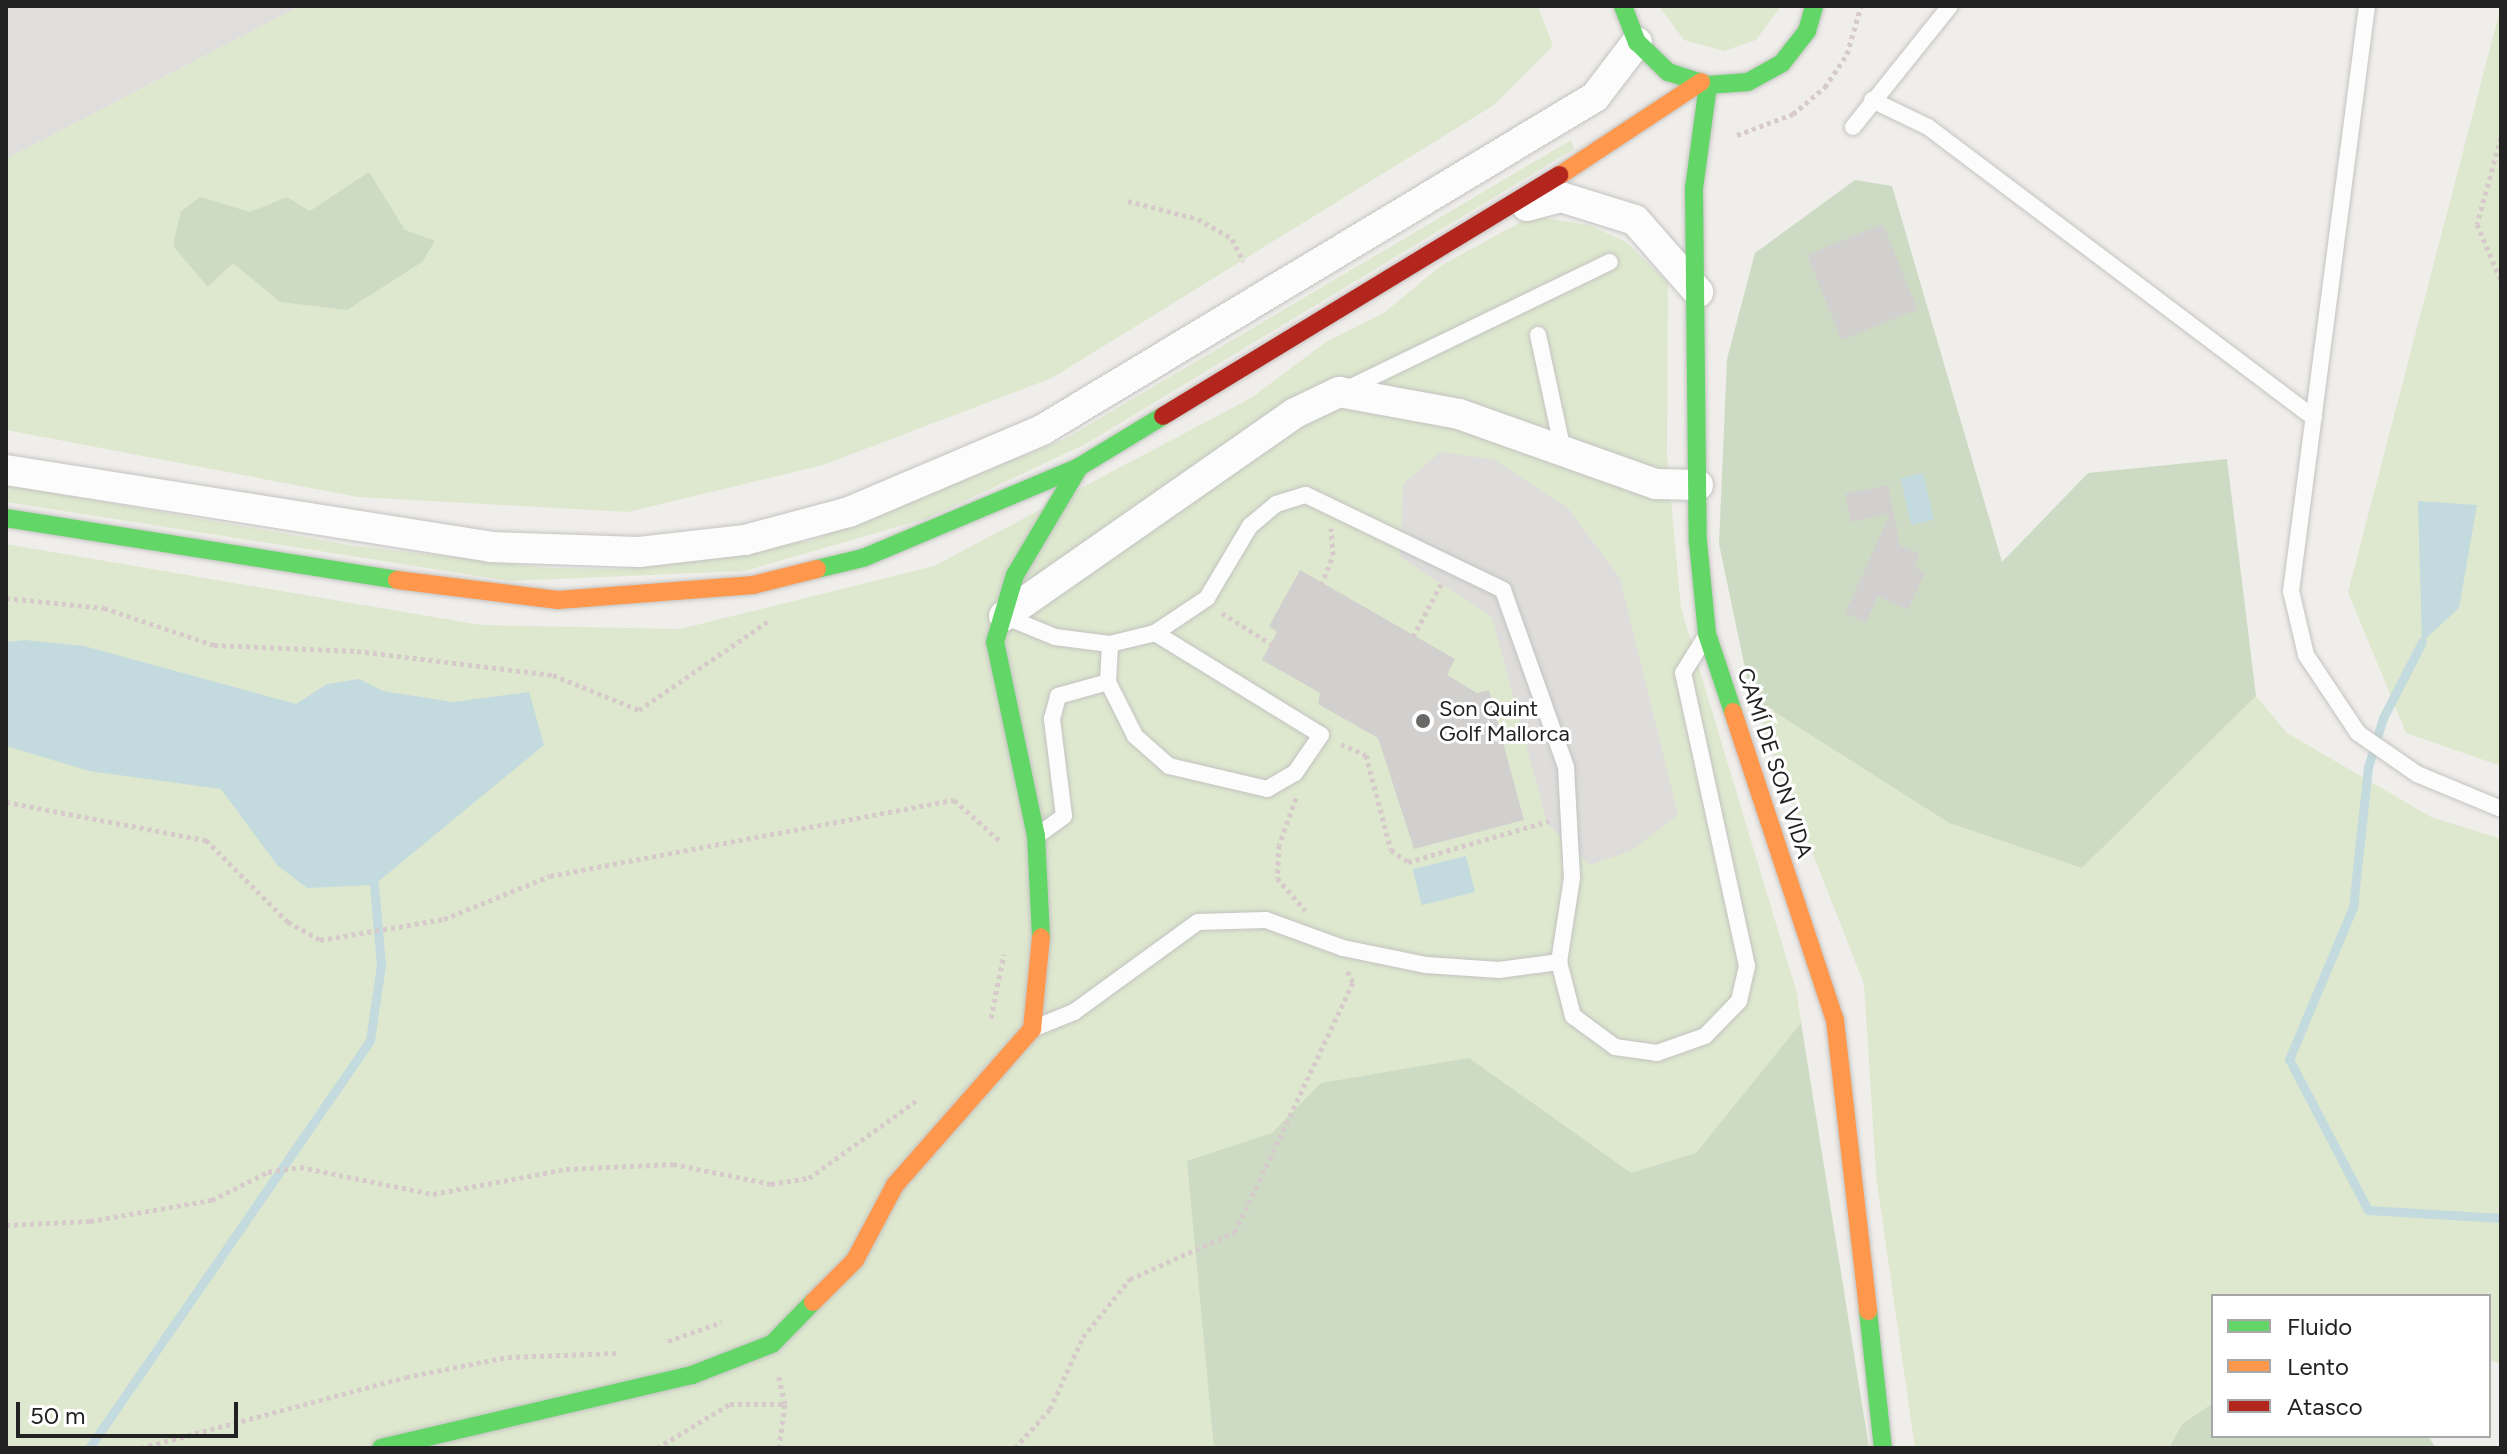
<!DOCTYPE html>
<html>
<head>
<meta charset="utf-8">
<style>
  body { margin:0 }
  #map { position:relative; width:2507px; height:1454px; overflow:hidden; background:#f0eeeb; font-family:Figtree,sans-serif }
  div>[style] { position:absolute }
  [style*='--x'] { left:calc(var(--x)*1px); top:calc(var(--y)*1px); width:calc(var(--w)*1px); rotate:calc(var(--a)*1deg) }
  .residential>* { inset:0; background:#dfdedc }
  .grass>* { inset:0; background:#dee8ce }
  .forest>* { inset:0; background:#cddbc4 }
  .parking>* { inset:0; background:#dedddc }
  .water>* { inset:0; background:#c3dade; transform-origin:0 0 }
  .stream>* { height:9px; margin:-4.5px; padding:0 4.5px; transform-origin:4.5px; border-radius:4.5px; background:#c3dade }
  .building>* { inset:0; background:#d2d0ce; transform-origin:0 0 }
  .path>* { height:5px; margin-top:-2.5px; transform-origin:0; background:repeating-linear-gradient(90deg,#d6cbca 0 4px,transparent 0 8px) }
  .roads { filter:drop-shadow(0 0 2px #c3c3c1) drop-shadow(0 0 2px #c3c3c1) }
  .lane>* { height:16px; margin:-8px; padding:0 8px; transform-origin:8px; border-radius:8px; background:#fdfcfc }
  .street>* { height:30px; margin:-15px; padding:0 15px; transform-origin:15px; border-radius:15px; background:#fdfcfc }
  .fast>* { height:18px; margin:-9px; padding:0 9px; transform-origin:9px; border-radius:9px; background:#63d668 }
  .slow>* { height:18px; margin:-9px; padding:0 9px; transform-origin:9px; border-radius:9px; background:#ff974d }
  .jam>* { height:18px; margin:-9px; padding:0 9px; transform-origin:9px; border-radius:9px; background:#b3261e }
  .dots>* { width:22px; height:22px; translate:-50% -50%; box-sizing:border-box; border:4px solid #fff; border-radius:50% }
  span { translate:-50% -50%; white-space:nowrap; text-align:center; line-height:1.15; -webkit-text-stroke:6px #fff; paint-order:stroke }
  .poi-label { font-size:22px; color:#222 }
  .left { translate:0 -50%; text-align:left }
  .street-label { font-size:22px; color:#222 }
  .frame { position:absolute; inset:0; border:8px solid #222; pointer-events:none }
  .legend { position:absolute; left:2211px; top:1294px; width:280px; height:144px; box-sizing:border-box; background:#fff; border:2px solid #a7a7a7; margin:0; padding:10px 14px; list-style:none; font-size:24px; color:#222 }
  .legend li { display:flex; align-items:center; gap:16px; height:40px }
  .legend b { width:40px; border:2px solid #a7a7a7 }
  .scale { position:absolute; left:16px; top:1402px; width:222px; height:36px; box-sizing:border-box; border:4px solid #222; border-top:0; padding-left:10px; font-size:24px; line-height:28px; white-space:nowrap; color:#222; -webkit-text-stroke:6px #fff; paint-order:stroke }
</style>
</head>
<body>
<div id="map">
  <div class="residential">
    <div style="clip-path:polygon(6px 6px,300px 6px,6px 159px)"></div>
  </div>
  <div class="grass">
    <div style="clip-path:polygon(300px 6px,1538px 6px,1553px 46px,1494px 105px,1052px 378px,823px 465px,628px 512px,358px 497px,6px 430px,6px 159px)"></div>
    <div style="clip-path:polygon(1659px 6px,1781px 6px,1756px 40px,1724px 51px,1684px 40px)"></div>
    <div style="clip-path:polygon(2501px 6px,2501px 766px,2406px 733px,2348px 592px)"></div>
    <div style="clip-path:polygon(1571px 140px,1574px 149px,1084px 445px,928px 518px,745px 571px,510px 581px,6px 502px,6px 485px,355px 546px,548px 568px,619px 569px,810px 541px,1065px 439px)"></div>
    <div style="clip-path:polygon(1532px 216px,1589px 225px,1626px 242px,1668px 282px,1667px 456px,1681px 608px,1796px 990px,1869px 1448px,6px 1448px,6px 544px,481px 625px,680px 629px,934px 566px,1251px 398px,1326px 342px,1385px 312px,1442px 265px)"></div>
    <div style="clip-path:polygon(2256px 696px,2287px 733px,2431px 817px,2501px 839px,2501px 1364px,2489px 1360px,2489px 1296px,2213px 1296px,2213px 1403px,2182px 1424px,2169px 1448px,1915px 1448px,1876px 1175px,1864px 984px,1751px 697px,1949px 823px,2082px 868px)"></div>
  </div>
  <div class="forest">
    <div style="clip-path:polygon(369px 172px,405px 230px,435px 241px,422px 262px,347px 310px,280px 302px,233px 263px,208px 287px,173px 246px,181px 211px,200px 197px,250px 212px,287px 197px,310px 211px)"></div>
    <div style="clip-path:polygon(1855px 180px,1892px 186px,2002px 562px,2088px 473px,2227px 459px,2256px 696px,2082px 868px,1949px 823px,1751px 697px,1719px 544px,1727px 359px,1755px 253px)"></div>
    <div style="clip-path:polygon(1801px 1023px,1869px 1448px,1214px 1448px,1187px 1161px,1272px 1133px,1321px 1083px,1469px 1058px,1631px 1173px,1696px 1153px)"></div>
    <div style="clip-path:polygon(2213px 1403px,2213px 1436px,2428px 1436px,2436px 1448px,2169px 1448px,2182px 1424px)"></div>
  </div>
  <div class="parking">
    <div style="clip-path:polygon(1440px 452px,1493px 459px,1567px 507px,1620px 578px,1678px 815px,1631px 851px,1590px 865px,1547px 823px,1492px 617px,1400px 557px,1403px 484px)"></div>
  </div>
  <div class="water">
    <div style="left:1923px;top:473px;width:48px;height:23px;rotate:77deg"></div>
    <div style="clip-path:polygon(2418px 501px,2477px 505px,2459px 608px,2422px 642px)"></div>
    <div style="clip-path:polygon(25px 640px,84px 646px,296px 704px,327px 684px,359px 679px,383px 691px,453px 702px,529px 692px,544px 745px,374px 885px,307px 888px,277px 865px,221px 789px,89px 771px,6px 746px,6px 642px)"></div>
    <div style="left:1466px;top:856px;width:37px;height:55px;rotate:76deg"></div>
  </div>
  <div class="stream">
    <div style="--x:2422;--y:642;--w:85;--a:117.2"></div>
    <div style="--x:2383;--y:718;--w:51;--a:107"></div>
    <div style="--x:2368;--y:767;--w:141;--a:96.1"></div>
    <div style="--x:2353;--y:907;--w:165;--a:112.8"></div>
    <div style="--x:2289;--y:1059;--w:170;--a:62.4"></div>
    <div style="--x:2368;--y:1210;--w:133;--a:3.4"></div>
    <div style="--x:89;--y:1448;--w:495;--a:-55.4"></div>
    <div style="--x:370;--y:1040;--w:76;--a:-81.7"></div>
    <div style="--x:381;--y:965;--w:80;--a:-95"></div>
  </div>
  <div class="building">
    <div style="left:1883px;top:224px;width:92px;height:82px;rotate:68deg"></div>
    <div style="clip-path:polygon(1888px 485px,1900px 545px,1920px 554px,1914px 567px,1925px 572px,1908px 610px,1878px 596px,1866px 623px,1845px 613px,1890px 514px,1851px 522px,1845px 494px)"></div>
    <div style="clip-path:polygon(1300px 570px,1455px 659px,1447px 675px,1477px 693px,1489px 690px,1524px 820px,1414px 849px,1378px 738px,1318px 704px,1320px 693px,1262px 660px,1277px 632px,1269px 626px)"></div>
  </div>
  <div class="path">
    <div style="--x:1737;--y:135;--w:60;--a:-20.6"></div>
    <div style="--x:1793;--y:114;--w:42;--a:-40.2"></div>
    <div style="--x:1825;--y:87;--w:40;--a:-56"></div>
    <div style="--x:1847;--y:54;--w:50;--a:-73.7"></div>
    <div style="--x:2501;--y:137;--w:90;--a:105.4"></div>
    <div style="--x:2477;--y:224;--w:62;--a:67.2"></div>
    <div style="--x:1128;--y:201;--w:72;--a:14.4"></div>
    <div style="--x:1198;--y:219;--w:39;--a:30"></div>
    <div style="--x:1232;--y:239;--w:25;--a:63"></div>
    <div style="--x:1321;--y:585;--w:32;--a:-68"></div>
    <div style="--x:1333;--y:555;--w:27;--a:-94"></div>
    <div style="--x:6;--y:598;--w:99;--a:5.8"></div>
    <div style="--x:104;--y:608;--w:116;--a:18.6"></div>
    <div style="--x:214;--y:645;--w:143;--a:2.4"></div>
    <div style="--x:357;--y:651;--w:197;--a:7"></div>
    <div style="--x:553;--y:675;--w:93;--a:22.1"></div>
    <div style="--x:639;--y:710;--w:159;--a:-34.5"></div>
    <div style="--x:1222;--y:613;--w:58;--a:32.3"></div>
    <div style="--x:1413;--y:637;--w:60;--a:-62.2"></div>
    <div style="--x:1504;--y:737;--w:27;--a:-17"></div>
    <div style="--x:1341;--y:744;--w:27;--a:24"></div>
    <div style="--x:1366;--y:755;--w:98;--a:75.3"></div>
    <div style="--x:1391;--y:850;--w:21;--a:35"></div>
    <div style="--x:1408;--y:862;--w:147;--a:-16.2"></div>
    <div style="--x:1296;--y:798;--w:50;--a:109.9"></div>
    <div style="--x:1279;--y:845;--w:33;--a:93"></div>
    <div style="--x:1277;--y:878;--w:43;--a:48.8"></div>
    <div style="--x:6;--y:802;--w:204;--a:10.8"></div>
    <div style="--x:206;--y:840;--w:116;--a:45"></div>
    <div style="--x:288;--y:922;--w:37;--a:29"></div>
    <div style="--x:320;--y:940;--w:126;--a:-9.6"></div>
    <div style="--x:444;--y:919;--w:114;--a:-22.1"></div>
    <div style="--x:550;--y:876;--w:411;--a:-10.7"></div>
    <div style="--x:954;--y:800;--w:60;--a:41.6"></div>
    <div style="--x:991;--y:1018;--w:65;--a:-78.5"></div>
    <div style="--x:6;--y:1225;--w:84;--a:-2.7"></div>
    <div style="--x:90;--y:1221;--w:124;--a:-9.8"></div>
    <div style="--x:212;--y:1200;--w:63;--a:-26.6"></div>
    <div style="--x:268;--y:1172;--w:32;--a:-9"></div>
    <div style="--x:300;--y:1167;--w:136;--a:11.5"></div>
    <div style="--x:433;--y:1194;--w:135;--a:-10.6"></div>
    <div style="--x:566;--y:1169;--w:107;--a:-2.7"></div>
    <div style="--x:673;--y:1164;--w:100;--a:11.5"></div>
    <div style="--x:771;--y:1184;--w:38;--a:-9"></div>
    <div style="--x:809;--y:1178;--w:133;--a:-35.8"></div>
    <div style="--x:668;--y:1341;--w:57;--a:-19.4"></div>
    <div style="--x:141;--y:1448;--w:274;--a:-15"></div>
    <div style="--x:406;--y:1377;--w:104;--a:-11.1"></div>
    <div style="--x:508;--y:1357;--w:109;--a:-2.1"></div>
    <div style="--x:657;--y:1448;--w:85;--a:-31.1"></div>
    <div style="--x:730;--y:1404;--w:55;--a:0"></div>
    <div style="--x:779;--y:1448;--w:44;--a:-82.2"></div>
    <div style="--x:785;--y:1404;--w:28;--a:-103"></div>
    <div style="--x:1015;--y:1448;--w:52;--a:-48.1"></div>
    <div style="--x:1050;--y:1409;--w:79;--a:-65.4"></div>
    <div style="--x:1083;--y:1337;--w:75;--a:-51"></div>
    <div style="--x:1130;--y:1279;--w:115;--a:-24.1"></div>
    <div style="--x:1235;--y:1232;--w:276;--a:-64.7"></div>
    <div style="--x:1353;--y:982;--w:13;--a:-117"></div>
  </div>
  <div class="roads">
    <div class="lane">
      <div style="--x:2367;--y:6;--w:590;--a:97.4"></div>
      <div style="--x:2291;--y:591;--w:66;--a:76.8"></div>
      <div style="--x:2306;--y:655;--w:94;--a:56.3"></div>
      <div style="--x:2358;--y:733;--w:72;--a:34.8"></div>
      <div style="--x:2417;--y:774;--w:91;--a:22.6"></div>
      <div style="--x:1872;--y:100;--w:62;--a:25.7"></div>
      <div style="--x:1928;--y:127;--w:483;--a:37"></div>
      <div style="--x:1853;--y:127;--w:155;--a:-51.3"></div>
      <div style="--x:1538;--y:335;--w:119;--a:77.8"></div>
      <div style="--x:1345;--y:390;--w:294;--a:-25.8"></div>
      <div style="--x:1004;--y:616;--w:55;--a:22.4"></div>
      <div style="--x:1055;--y:637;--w:55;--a:7.3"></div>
      <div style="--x:1110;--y:644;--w:46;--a:-13.7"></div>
      <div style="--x:1155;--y:633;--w:63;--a:-33.9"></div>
      <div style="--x:1207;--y:598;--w:84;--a:-59.2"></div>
      <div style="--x:1250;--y:526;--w:34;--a:-40"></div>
      <div style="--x:1276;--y:504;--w:31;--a:-17"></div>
      <div style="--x:1306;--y:495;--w:219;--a:25.7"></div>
      <div style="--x:1503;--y:590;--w:188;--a:70.4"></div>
      <div style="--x:1566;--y:767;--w:111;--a:86.9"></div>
      <div style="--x:1572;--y:878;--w:85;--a:98.8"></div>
      <div style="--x:1559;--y:962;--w:56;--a:75.5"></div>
      <div style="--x:1573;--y:1016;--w:52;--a:36.4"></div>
      <div style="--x:1615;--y:1047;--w:42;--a:8.1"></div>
      <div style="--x:1657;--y:1053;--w:51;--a:-19.5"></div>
      <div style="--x:1705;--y:1036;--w:49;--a:-45.8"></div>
      <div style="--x:1739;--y:1001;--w:36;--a:-77"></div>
      <div style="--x:1747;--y:966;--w:300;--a:-102.3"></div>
      <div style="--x:1683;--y:673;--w:40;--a:-58"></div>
      <div style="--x:1110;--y:644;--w:38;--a:93"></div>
      <div style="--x:1108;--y:682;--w:60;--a:63.4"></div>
      <div style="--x:1135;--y:736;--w:45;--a:41.4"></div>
      <div style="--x:1169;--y:766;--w:101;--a:13.2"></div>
      <div style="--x:1267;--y:789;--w:32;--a:-30"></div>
      <div style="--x:1295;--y:773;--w:46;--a:-55.6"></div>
      <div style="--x:1321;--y:735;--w:195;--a:-148.4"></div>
      <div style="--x:1038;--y:835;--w:32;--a:-36"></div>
      <div style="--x:1064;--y:816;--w:98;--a:-97.1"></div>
      <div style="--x:1052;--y:719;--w:24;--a:-75"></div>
      <div style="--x:1058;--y:696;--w:52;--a:-15.6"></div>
      <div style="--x:1037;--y:1027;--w:40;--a:-22"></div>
      <div style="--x:1074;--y:1012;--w:153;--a:-36"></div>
      <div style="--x:1198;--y:922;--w:68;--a:-1.7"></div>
      <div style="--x:1266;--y:920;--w:82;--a:20"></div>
      <div style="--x:1343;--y:948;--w:85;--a:11.6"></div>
      <div style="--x:1426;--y:965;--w:73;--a:3.9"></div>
      <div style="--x:1499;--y:970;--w:61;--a:-7.6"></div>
    </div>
    <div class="street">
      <div style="--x:1527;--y:206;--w:35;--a:-15"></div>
      <div style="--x:1561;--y:197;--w:77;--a:17.3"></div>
      <div style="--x:1635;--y:220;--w:96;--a:48.8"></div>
      <div style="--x:6;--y:470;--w:490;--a:9"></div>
      <div style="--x:490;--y:547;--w:149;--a:1.9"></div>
      <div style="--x:639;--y:552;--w:107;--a:-6.5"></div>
      <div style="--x:745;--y:540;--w:108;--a:-15.1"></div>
      <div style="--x:849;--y:512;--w:210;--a:-23"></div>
      <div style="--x:1042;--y:430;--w:646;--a:-31.06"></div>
      <div style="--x:1595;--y:97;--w:69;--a:-52.6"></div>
      <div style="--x:1004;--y:616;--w:355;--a:-34.9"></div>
      <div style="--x:1295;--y:413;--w:49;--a:-25.5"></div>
      <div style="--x:1339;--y:392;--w:122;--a:10.4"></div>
      <div style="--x:1459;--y:414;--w:209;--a:19.6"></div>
      <div style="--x:1656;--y:484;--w:42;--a:1.4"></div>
    </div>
    <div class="fast">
      <div style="--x:1623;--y:6;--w:39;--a:69"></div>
      <div style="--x:1637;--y:42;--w:43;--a:44.1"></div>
      <div style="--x:1668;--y:72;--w:42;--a:18"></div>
      <div style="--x:1708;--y:85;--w:40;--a:-4.3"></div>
      <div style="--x:1748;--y:82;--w:39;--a:-29"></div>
      <div style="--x:1782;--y:63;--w:41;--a:-52"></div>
      <div style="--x:1807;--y:31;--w:26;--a:-74"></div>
      <div style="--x:1708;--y:85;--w:105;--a:97.7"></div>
      <div style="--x:1694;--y:189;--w:353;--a:89.4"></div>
      <div style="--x:1698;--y:542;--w:92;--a:84.4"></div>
      <div style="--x:1707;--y:634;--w:82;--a:71.6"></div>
      <div style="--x:6;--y:518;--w:396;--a:9"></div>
      <div style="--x:817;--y:569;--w:47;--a:-13.4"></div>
      <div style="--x:863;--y:558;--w:234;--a:-22.8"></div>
      <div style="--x:1079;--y:467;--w:98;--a:-31.3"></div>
      <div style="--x:1041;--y:937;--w:101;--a:-92.8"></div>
      <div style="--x:1036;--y:836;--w:198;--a:-101.9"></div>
      <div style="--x:995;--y:642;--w:70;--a:-73.4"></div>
      <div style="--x:1015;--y:575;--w:126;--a:-59.3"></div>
      <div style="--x:1868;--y:1311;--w:138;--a:83.8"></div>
      <div style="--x:381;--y:1448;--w:319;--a:-13.2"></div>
      <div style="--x:692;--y:1375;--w:86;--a:-21.2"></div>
      <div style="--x:772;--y:1344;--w:59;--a:-45.7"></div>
    </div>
    <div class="slow">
      <div style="--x:1560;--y:175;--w:169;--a:-33.4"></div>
      <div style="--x:397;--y:580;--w:162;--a:7.1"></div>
      <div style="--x:558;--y:600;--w:196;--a:-4.4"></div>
      <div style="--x:753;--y:585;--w:66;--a:-14"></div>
      <div style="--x:1733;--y:712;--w:324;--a:71.7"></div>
      <div style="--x:1835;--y:1020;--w:293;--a:83.5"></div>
      <div style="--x:813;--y:1302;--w:59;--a:-45"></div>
      <div style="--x:855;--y:1260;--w:85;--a:-61.9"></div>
      <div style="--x:895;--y:1185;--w:208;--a:-48.7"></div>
      <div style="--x:1032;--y:1029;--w:92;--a:-84.4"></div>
    </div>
    <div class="jam">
      <div style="--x:1163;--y:416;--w:464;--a:-31.3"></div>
    </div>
  </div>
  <div class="dots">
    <div style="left:1423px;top:721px;background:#6a6968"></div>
  </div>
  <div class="poi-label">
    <span class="left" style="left:1439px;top:721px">Son Quint<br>Golf Mallorca</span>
  </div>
  <div class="street-label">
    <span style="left:1775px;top:763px;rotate:72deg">CAMÍ DE SON VIDA</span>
  </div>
  <div class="frame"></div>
  <ul class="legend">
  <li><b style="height:10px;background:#63d668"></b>Fluido</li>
  <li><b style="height:10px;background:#ff974d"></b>Lento</li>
  <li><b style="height:10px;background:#b3261e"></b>Atasco</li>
  </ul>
  <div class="scale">50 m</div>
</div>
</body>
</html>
